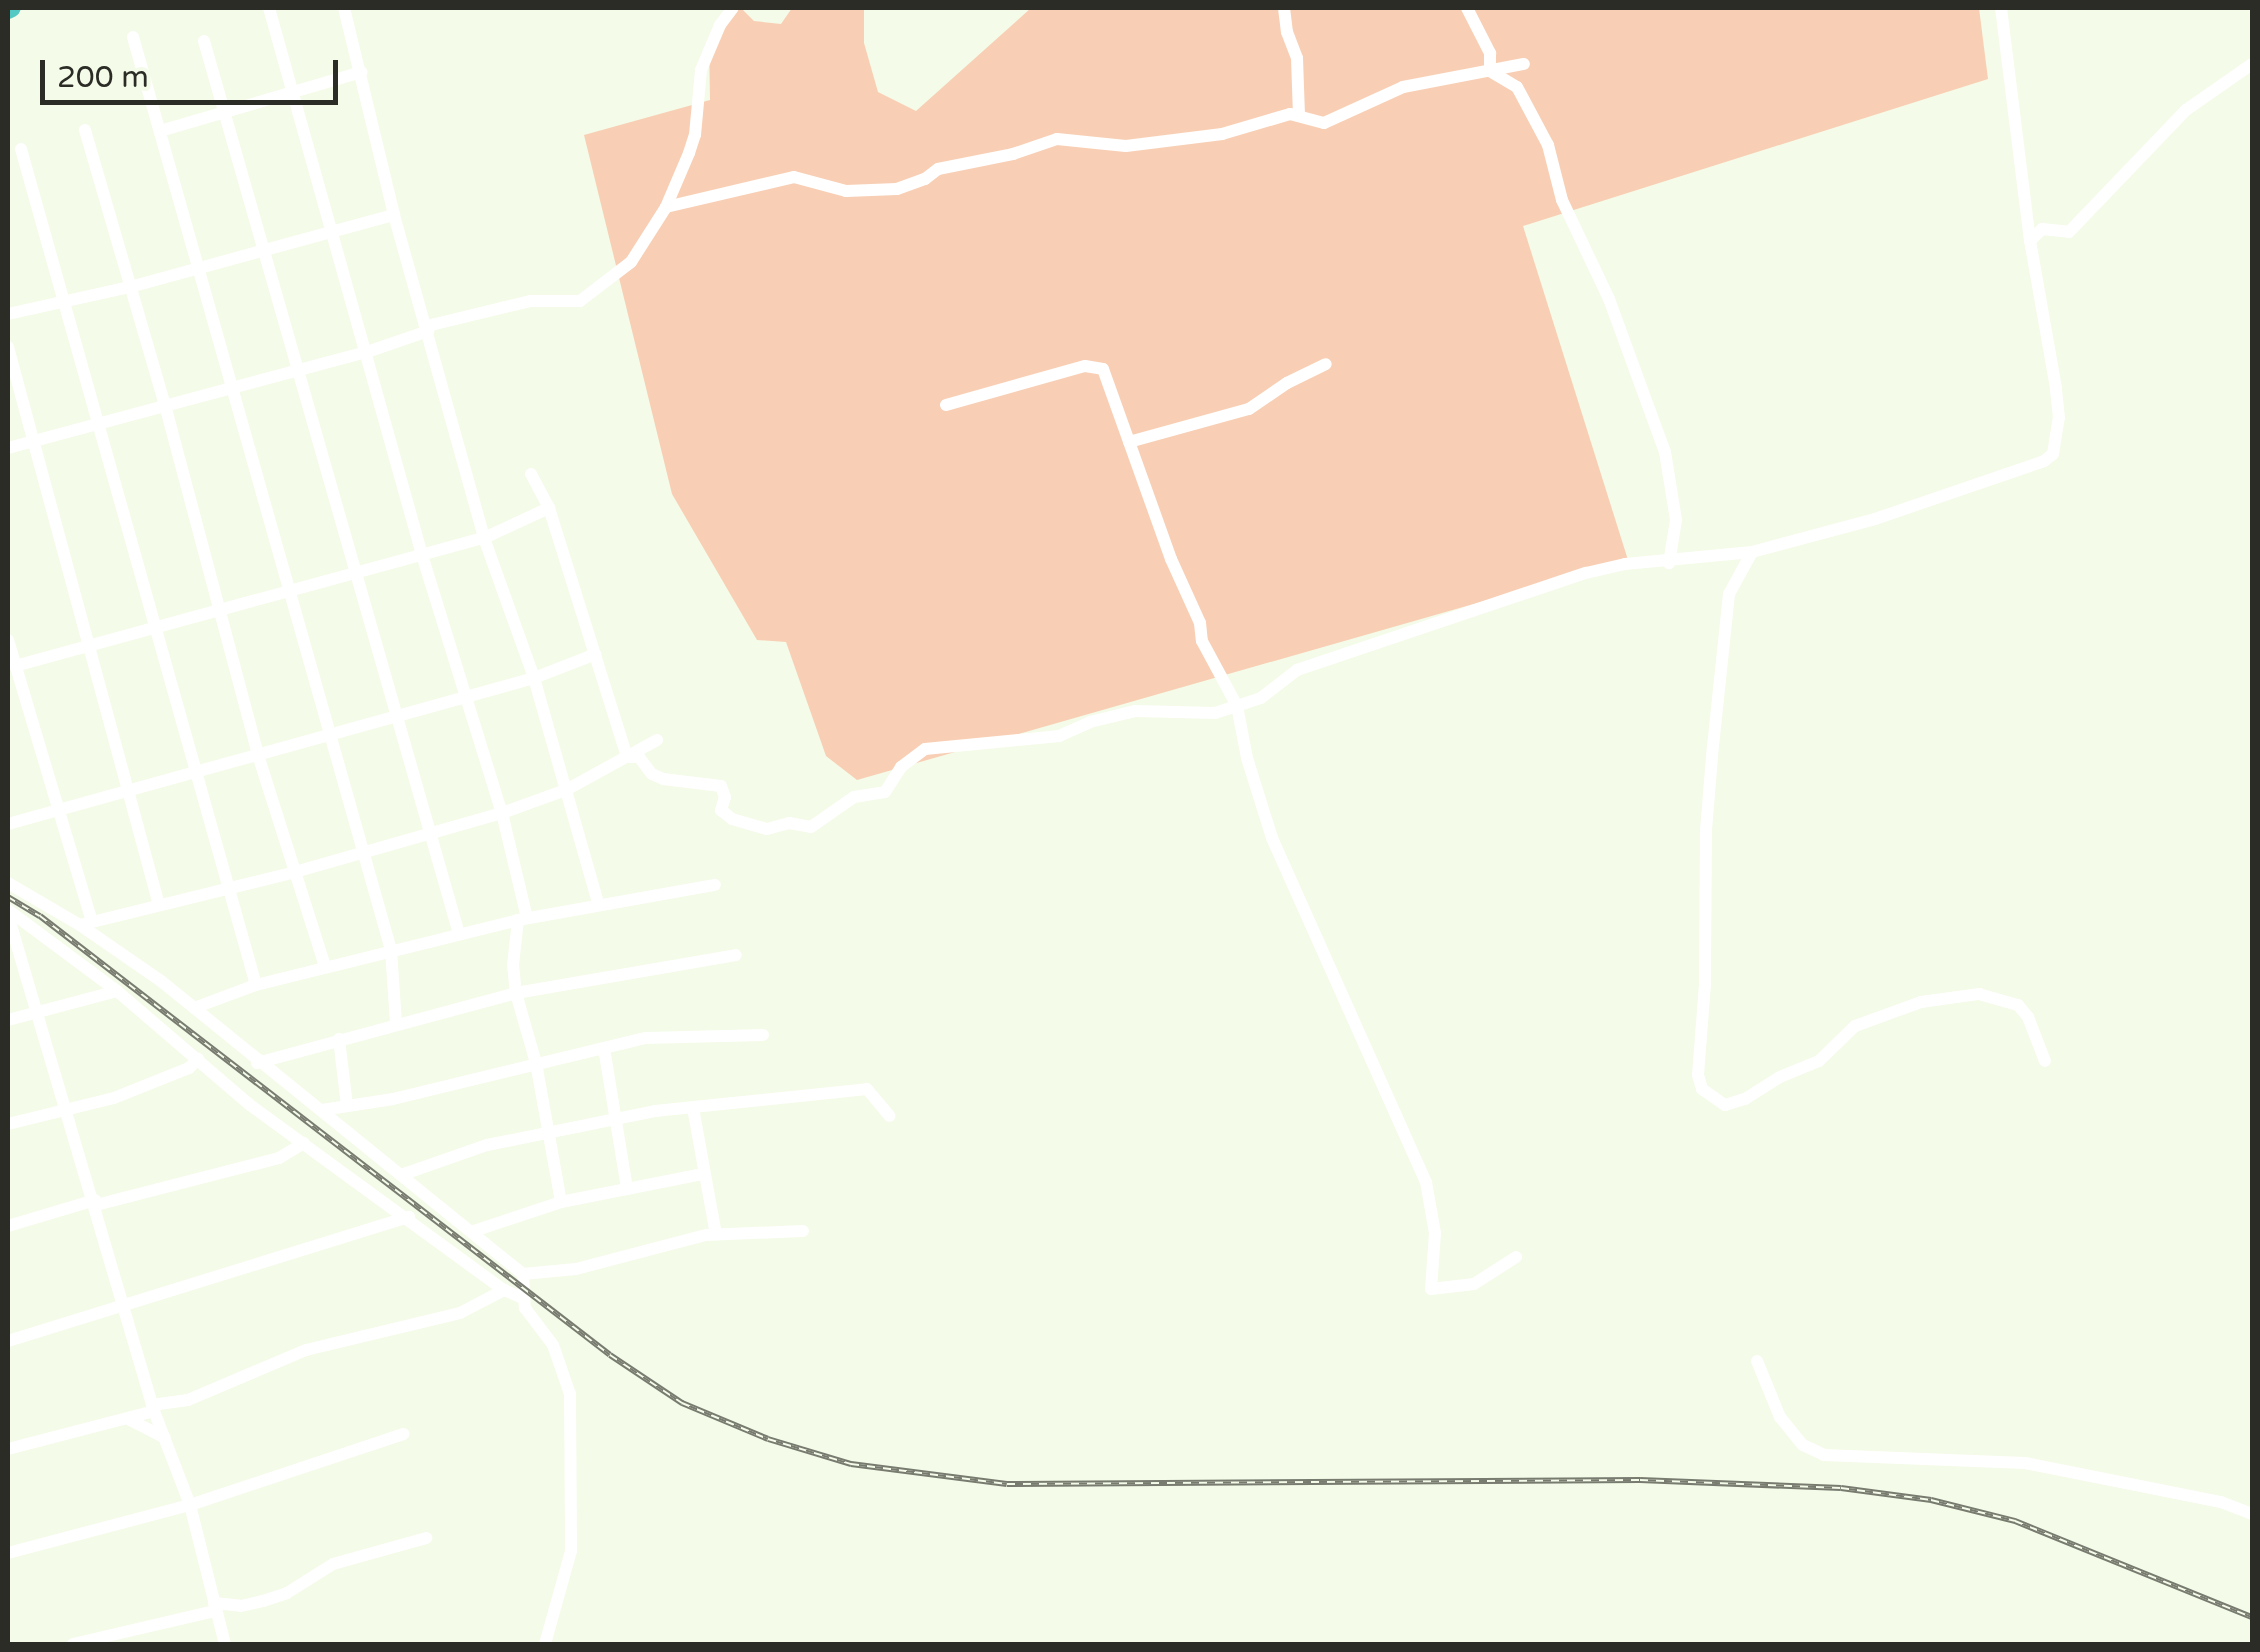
<!DOCTYPE html>
<html>
<head>
<meta charset="utf-8">
<style>
  body { margin:0 }
  #map { position:relative; width:2260px; height:1652px; overflow:hidden; background:#f4fbe8; font-family:"Varela Round",sans-serif }
  div>[style] { position:absolute }
  [style*='--x'] { left:calc(var(--x)*1px); top:calc(var(--y)*1px); width:calc(var(--w)*1px); rotate:calc(var(--a)*1deg) }
  .green>* { inset:0; background:#f8cfb4 }
  .river>* { height:18px; margin:-9px; padding:0 9px; transform-origin:9px; border-radius:9px; background:#54c8c2 }
  .minor>* { height:12px; margin:-6px; padding:0 6px; transform-origin:6px; border-radius:6px; background:#fff }
  .rail>* { height:6px; margin-top:-3px; transform-origin:0; background:repeating-linear-gradient(90deg,#f4fbe8 0 8px,#787c70 0 16px); box-sizing:border-box; border-block:2px solid #787c70 }
  span { translate:-50% -50%; white-space:nowrap; text-align:center; line-height:1.15; -webkit-text-stroke:8px #f4fbe8; paint-order:stroke }
  .frame { position:absolute; inset:0; border:10px solid #2a2c25; pointer-events:none }
  .scale { position:absolute; left:40px; top:60px; width:298px; height:45px; box-sizing:border-box; border:5px solid #2a2c25; border-top:0; padding-left:12px; font-size:30px; line-height:35px; white-space:nowrap; color:#2a2c25; -webkit-text-stroke:8px #f4fbe8; paint-order:stroke }
</style>
</head>
<body>
<div id="map">
  <div class="green">
    <div style="clip-path:polygon(725px 8px,741px 8px,754px 21px,781px 24px,792px 8px,864px 8px,864px 43px,878px 92px,916px 111px,1031px 8px,1979px 8px,1988px 79px,1523px 226px,1628px 560px,857px 780px,826px 756px,786px 642px,757px 640px,672px 494px,584px 135px,710px 100px,709px 37px)"></div>
  </div>
  <div class="river">
    <div style="--x:8;--y:10;--w:4;--a:-27"></div>
  </div>
  <div class="minor">
    <div style="--x:269;--y:8;--w:568;--a:74.37"></div>
    <div style="--x:422;--y:555;--w:270;--a:72.8"></div>
    <div style="--x:502;--y:813;--w:108;--a:76.6"></div>
    <div style="--x:344;--y:8;--w:213;--a:76.4"></div>
    <div style="--x:394;--y:215;--w:335;--a:74.4"></div>
    <div style="--x:484;--y:538;--w:149;--a:70.3"></div>
    <div style="--x:534;--y:678;--w:234;--a:74.1"></div>
    <div style="--x:1284;--y:8;--w:24;--a:83"></div>
    <div style="--x:1287;--y:32;--w:28;--a:69"></div>
    <div style="--x:1297;--y:58;--w:57;--a:88"></div>
    <div style="--x:1467;--y:8;--w:51;--a:62.9"></div>
    <div style="--x:1490;--y:53;--w:18;--a:90"></div>
    <div style="--x:1490;--y:71;--w:31;--a:31"></div>
    <div style="--x:1517;--y:87;--w:66;--a:61.9"></div>
    <div style="--x:1548;--y:145;--w:57;--a:75.7"></div>
    <div style="--x:1562;--y:200;--w:110;--a:64.6"></div>
    <div style="--x:1609;--y:299;--w:163;--a:69.9"></div>
    <div style="--x:1665;--y:452;--w:69;--a:80.8"></div>
    <div style="--x:1676;--y:520;--w:44;--a:99.2"></div>
    <div style="--x:133;--y:37;--w:949;--a:74.22"></div>
    <div style="--x:391;--y:950;--w:73;--a:86.1"></div>
    <div style="--x:204;--y:41;--w:929;--a:74.06"></div>
    <div style="--x:85;--y:130;--w:286;--a:73.8"></div>
    <div style="--x:165;--y:405;--w:362;--a:75.1"></div>
    <div style="--x:258;--y:755;--w:221;--a:72.4"></div>
    <div style="--x:160;--y:131;--w:210;--a:-16.3"></div>
    <div style="--x:21;--y:149;--w:868;--a:74.3"></div>
    <div style="--x:666;--y:207;--w:131;--a:-13.2"></div>
    <div style="--x:794;--y:177;--w:54;--a:15.1"></div>
    <div style="--x:846;--y:191;--w:51;--a:-2.2"></div>
    <div style="--x:897;--y:189;--w:30;--a:-20"></div>
    <div style="--x:925;--y:179;--w:16;--a:-38"></div>
    <div style="--x:938;--y:169;--w:76;--a:-11.3"></div>
    <div style="--x:1013;--y:154;--w:46;--a:-18.8"></div>
    <div style="--x:1057;--y:139;--w:69;--a:5.8"></div>
    <div style="--x:1126;--y:146;--w:97;--a:-7.1"></div>
    <div style="--x:1222;--y:134;--w:71;--a:-16.4"></div>
    <div style="--x:1290;--y:114;--w:35;--a:15"></div>
    <div style="--x:1324;--y:123;--w:87;--a:-24.5"></div>
    <div style="--x:1403;--y:87;--w:123;--a:-10.8"></div>
    <div style="--x:2030;--y:241;--w:17;--a:-45"></div>
    <div style="--x:2042;--y:229;--w:27;--a:6"></div>
    <div style="--x:2069;--y:232;--w:169;--a:-46.2"></div>
    <div style="--x:2186;--y:110;--w:80;--a:-34.9"></div>
    <div style="--x:8;--y:314;--w:125;--a:-12.5"></div>
    <div style="--x:130;--y:287;--w:274;--a:-15.3"></div>
    <div style="--x:427;--y:326;--w:106;--a:-13.6"></div>
    <div style="--x:530;--y:301;--w:50;--a:0"></div>
    <div style="--x:580;--y:301;--w:64;--a:-37.4"></div>
    <div style="--x:631;--y:262;--w:65;--a:-57.5"></div>
    <div style="--x:666;--y:207;--w:59;--a:-66.9"></div>
    <div style="--x:689;--y:153;--w:19;--a:-72"></div>
    <div style="--x:695;--y:135;--w:65;--a:-84.7"></div>
    <div style="--x:701;--y:70;--w:49;--a:-67.1"></div>
    <div style="--x:720;--y:25;--w:21;--a:-53"></div>
    <div style="--x:8;--y:347;--w:578;--a:74.86"></div>
    <div style="--x:946;--y:405;--w:144;--a:-15.7"></div>
    <div style="--x:1085;--y:366;--w:18;--a:9"></div>
    <div style="--x:1103;--y:369;--w:202;--a:70.3"></div>
    <div style="--x:1171;--y:559;--w:70;--a:65.6"></div>
    <div style="--x:1200;--y:623;--w:18;--a:84"></div>
    <div style="--x:1202;--y:641;--w:74;--a:61.7"></div>
    <div style="--x:1237;--y:706;--w:53;--a:79.1"></div>
    <div style="--x:1247;--y:758;--w:84;--a:72.6"></div>
    <div style="--x:1272;--y:838;--w:377;--a:65.9"></div>
    <div style="--x:1426;--y:1182;--w:52;--a:80"></div>
    <div style="--x:1435;--y:1233;--w:56;--a:94.1"></div>
    <div style="--x:1431;--y:1289;--w:43;--a:-6.6"></div>
    <div style="--x:1474;--y:1284;--w:50;--a:-32.7"></div>
    <div style="--x:1129;--y:442;--w:124;--a:-15.4"></div>
    <div style="--x:1249;--y:409;--w:46;--a:-34.4"></div>
    <div style="--x:1287;--y:383;--w:43;--a:-26"></div>
    <div style="--x:8;--y:448;--w:372;--a:-15"></div>
    <div style="--x:367;--y:352;--w:65;--a:-19"></div>
    <div style="--x:531;--y:474;--w:38;--a:62"></div>
    <div style="--x:549;--y:508;--w:261;--a:72.6"></div>
    <div style="--x:627;--y:757;--w:12;--a:0"></div>
    <div style="--x:639;--y:757;--w:21;--a:53"></div>
    <div style="--x:652;--y:774;--w:12;--a:24"></div>
    <div style="--x:663;--y:779;--w:58;--a:6.9"></div>
    <div style="--x:721;--y:786;--w:12;--a:70"></div>
    <div style="--x:725;--y:797;--w:14;--a:107"></div>
    <div style="--x:721;--y:810;--w:14;--a:39"></div>
    <div style="--x:732;--y:819;--w:36;--a:16"></div>
    <div style="--x:767;--y:829;--w:23;--a:-15"></div>
    <div style="--x:789;--y:823;--w:22;--a:10"></div>
    <div style="--x:811;--y:827;--w:52;--a:-34.9"></div>
    <div style="--x:854;--y:797;--w:31;--a:-9"></div>
    <div style="--x:885;--y:792;--w:30;--a:-57"></div>
    <div style="--x:901;--y:767;--w:30;--a:-37"></div>
    <div style="--x:925;--y:749;--w:135;--a:-5.5"></div>
    <div style="--x:1059;--y:736;--w:34;--a:-24"></div>
    <div style="--x:1090;--y:722;--w:46;--a:-13.7"></div>
    <div style="--x:1135;--y:711;--w:80;--a:1.4"></div>
    <div style="--x:1215;--y:713;--w:48;--a:-18.1"></div>
    <div style="--x:1261;--y:698;--w:46;--a:-37.9"></div>
    <div style="--x:1297;--y:670;--w:305;--a:-18.6"></div>
    <div style="--x:1586;--y:573;--w:40;--a:-13"></div>
    <div style="--x:1625;--y:564;--w:128;--a:-5.4"></div>
    <div style="--x:1752;--y:552;--w:127;--a:-15"></div>
    <div style="--x:1875;--y:519;--w:179;--a:-18.9"></div>
    <div style="--x:2044;--y:461;--w:11;--a:-38"></div>
    <div style="--x:2053;--y:454;--w:36;--a:-81"></div>
    <div style="--x:2059;--y:418;--w:30;--a:-96"></div>
    <div style="--x:2056;--y:388;--w:149;--a:-100"></div>
    <div style="--x:2030;--y:241;--w:235;--a:-97.1"></div>
    <div style="--x:1752;--y:552;--w:48;--a:118.7"></div>
    <div style="--x:1729;--y:594;--w:152;--a:96"></div>
    <div style="--x:1713;--y:745;--w:85;--a:94.7"></div>
    <div style="--x:1706;--y:830;--w:154;--a:90.4"></div>
    <div style="--x:1705;--y:984;--w:91;--a:94.4"></div>
    <div style="--x:1698;--y:1075;--w:15;--a:74"></div>
    <div style="--x:1702;--y:1089;--w:28;--a:35"></div>
    <div style="--x:1725;--y:1105;--w:21;--a:-17"></div>
    <div style="--x:1745;--y:1099;--w:41;--a:-32.2"></div>
    <div style="--x:1780;--y:1077;--w:42;--a:-22.3"></div>
    <div style="--x:1819;--y:1061;--w:50;--a:-44.2"></div>
    <div style="--x:1855;--y:1026;--w:70;--a:-20"></div>
    <div style="--x:1921;--y:1002;--w:59;--a:-7.9"></div>
    <div style="--x:1979;--y:994;--w:41;--a:15.8"></div>
    <div style="--x:2018;--y:1005;--w:16;--a:50"></div>
    <div style="--x:2028;--y:1017;--w:47;--a:68.9"></div>
    <div style="--x:8;--y:640;--w:294;--a:73.4"></div>
    <div style="--x:15;--y:666;--w:486;--a:-15.3"></div>
    <div style="--x:484;--y:538;--w:72;--a:-24.8"></div>
    <div style="--x:8;--y:824;--w:546;--a:-15.51"></div>
    <div style="--x:534;--y:678;--w:66;--a:-21.2"></div>
    <div style="--x:8;--y:883;--w:83;--a:30.3"></div>
    <div style="--x:80;--y:925;--w:98;--a:34.7"></div>
    <div style="--x:161;--y:981;--w:466;--a:39"></div>
    <div style="--x:523;--y:1274;--w:34;--a:87"></div>
    <div style="--x:525;--y:1308;--w:46;--a:52.9"></div>
    <div style="--x:553;--y:1345;--w:52;--a:70.9"></div>
    <div style="--x:570;--y:1394;--w:157;--a:89.6"></div>
    <div style="--x:571;--y:1551;--w:97;--a:105.6"></div>
    <div style="--x:8;--y:910;--w:136;--a:36.6"></div>
    <div style="--x:117;--y:991;--w:175;--a:40.6"></div>
    <div style="--x:250;--y:1105;--w:314;--a:36.1"></div>
    <div style="--x:504;--y:1290;--w:21;--a:23"></div>
    <div style="--x:8;--y:915;--w:517;--a:73.6"></div>
    <div style="--x:154;--y:1411;--w:101;--a:69"></div>
    <div style="--x:190;--y:1505;--w:143;--a:75.9"></div>
    <div style="--x:518;--y:920;--w:45;--a:96.3"></div>
    <div style="--x:513;--y:965;--w:28;--a:84"></div>
    <div style="--x:516;--y:993;--w:73;--a:74.1"></div>
    <div style="--x:536;--y:1063;--w:141;--a:79.8"></div>
    <div style="--x:80;--y:925;--w:221;--a:-13.8"></div>
    <div style="--x:295;--y:872;--w:215;--a:-15.9"></div>
    <div style="--x:502;--y:813;--w:68;--a:-19.8"></div>
    <div style="--x:566;--y:790;--w:104;--a:-28.8"></div>
    <div style="--x:194;--y:1008;--w:66;--a:-20.4"></div>
    <div style="--x:256;--y:985;--w:270;--a:-13.9"></div>
    <div style="--x:518;--y:920;--w:200;--a:-10.1"></div>
    <div style="--x:8;--y:1020;--w:113;--a:-14.9"></div>
    <div style="--x:339;--y:1039;--w:67;--a:83.2"></div>
    <div style="--x:604;--y:1048;--w:143;--a:80.7"></div>
    <div style="--x:257;--y:1063;--w:268;--a:-15.1"></div>
    <div style="--x:516;--y:993;--w:223;--a:-9.8"></div>
    <div style="--x:693;--y:1108;--w:128;--a:79.7"></div>
    <div style="--x:322;--y:1110;--w:72;--a:-8.8"></div>
    <div style="--x:393;--y:1099;--w:260;--a:-13.6"></div>
    <div style="--x:646;--y:1038;--w:117;--a:-1.5"></div>
    <div style="--x:8;--y:1124;--w:109;--a:-13.8"></div>
    <div style="--x:114;--y:1098;--w:81;--a:-21.8"></div>
    <div style="--x:189;--y:1068;--w:13;--a:-45"></div>
    <div style="--x:404;--y:1174;--w:88;--a:-19.3"></div>
    <div style="--x:487;--y:1145;--w:171;--a:-11.4"></div>
    <div style="--x:655;--y:1111;--w:213;--a:-5.9"></div>
    <div style="--x:867;--y:1089;--w:35;--a:50"></div>
    <div style="--x:96;--y:1205;--w:189;--a:-14.4"></div>
    <div style="--x:279;--y:1158;--w:29;--a:-31"></div>
    <div style="--x:8;--y:1226;--w:91;--a:-16.6"></div>
    <div style="--x:474;--y:1231;--w:92;--a:-18.4"></div>
    <div style="--x:561;--y:1202;--w:145;--a:-11.2"></div>
    <div style="--x:523;--y:1274;--w:53;--a:-5.4"></div>
    <div style="--x:576;--y:1269;--w:134;--a:-14.7"></div>
    <div style="--x:706;--y:1235;--w:97;--a:-2.4"></div>
    <div style="--x:8;--y:1341;--w:420;--a:-17.2"></div>
    <div style="--x:1757;--y:1361;--w:61;--a:67.7"></div>
    <div style="--x:1780;--y:1417;--w:36;--a:51"></div>
    <div style="--x:1803;--y:1445;--w:23;--a:25"></div>
    <div style="--x:1824;--y:1455;--w:201;--a:2.3"></div>
    <div style="--x:2025;--y:1463;--w:200;--a:11.3"></div>
    <div style="--x:2221;--y:1502;--w:33;--a:21"></div>
    <div style="--x:152;--y:1405;--w:36;--a:-8"></div>
    <div style="--x:188;--y:1400;--w:128;--a:-23"></div>
    <div style="--x:306;--y:1350;--w:158;--a:-13.5"></div>
    <div style="--x:460;--y:1313;--w:50;--a:-27.6"></div>
    <div style="--x:130;--y:1420;--w:39;--a:27"></div>
    <div style="--x:8;--y:1449;--w:151;--a:-14.6"></div>
    <div style="--x:8;--y:1553;--w:188;--a:-14.8"></div>
    <div style="--x:190;--y:1505;--w:225;--a:-18.4"></div>
    <div style="--x:214;--y:1603;--w:27;--a:6"></div>
    <div style="--x:241;--y:1606;--w:23;--a:-13"></div>
    <div style="--x:263;--y:1601;--w:25;--a:-18"></div>
    <div style="--x:287;--y:1593;--w:54;--a:-32.2"></div>
    <div style="--x:333;--y:1564;--w:97;--a:-15.6"></div>
    <div style="--x:73;--y:1644;--w:146;--a:-13.1"></div>
  </div>
  <div class="rail">
    <div style="--x:8;--y:897;--w:37;--a:31"></div>
    <div style="--x:40;--y:916;--w:719;--a:37.6"></div>
    <div style="--x:610;--y:1355;--w:87;--a:33.7"></div>
    <div style="--x:682;--y:1403;--w:93;--a:22.7"></div>
    <div style="--x:768;--y:1439;--w:87;--a:16.8"></div>
    <div style="--x:851;--y:1464;--w:157;--a:7.3"></div>
    <div style="--x:1007;--y:1484;--w:633;--a:-0.36"></div>
    <div style="--x:1640;--y:1480;--w:201;--a:2.3"></div>
    <div style="--x:1841;--y:1488;--w:91;--a:7.6"></div>
    <div style="--x:1931;--y:1500;--w:87;--a:14"></div>
    <div style="--x:2015;--y:1521;--w:256;--a:22.1"></div>
  </div>
  <div class="frame"></div>
  <div class="scale">200 m</div>
</div>
</body>
</html>
